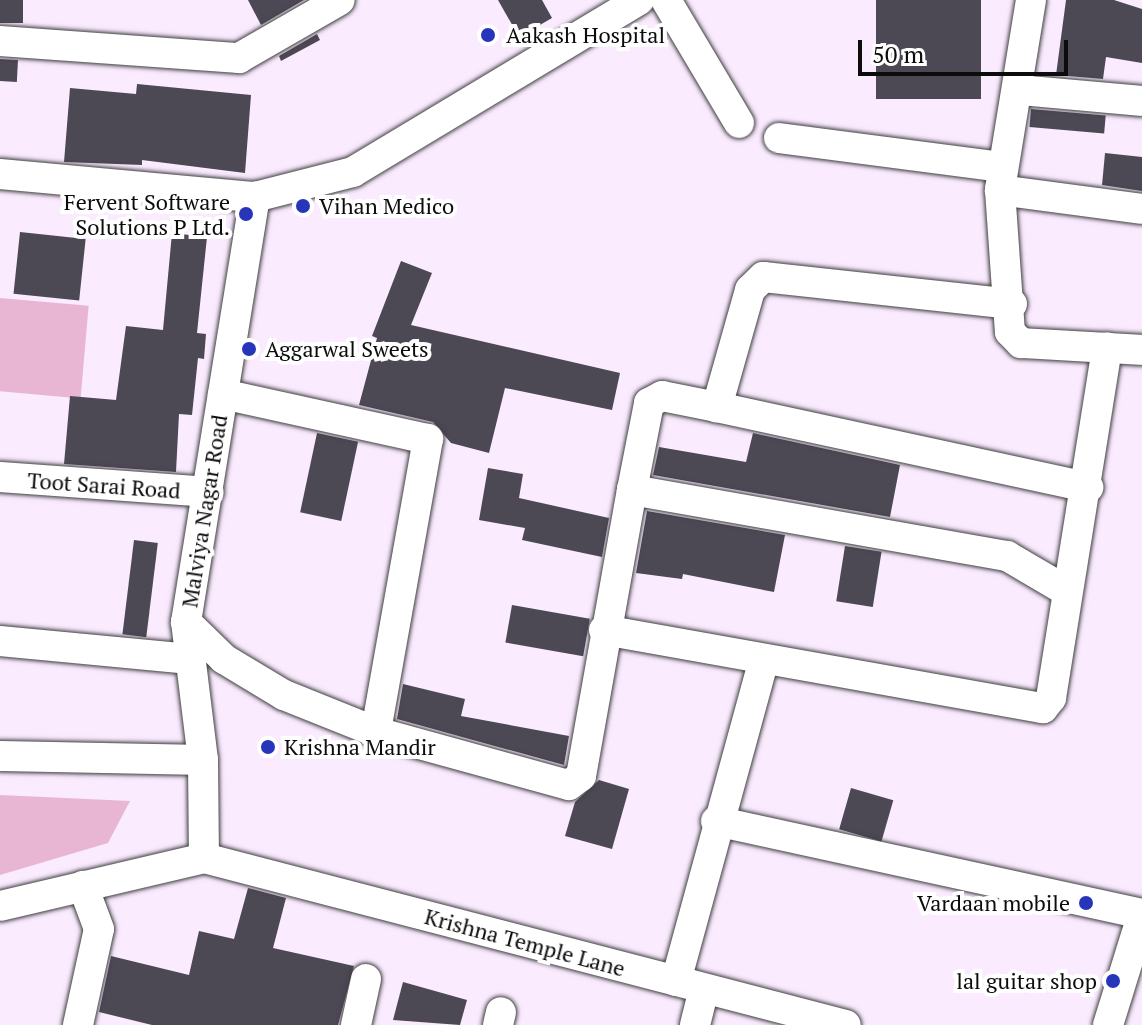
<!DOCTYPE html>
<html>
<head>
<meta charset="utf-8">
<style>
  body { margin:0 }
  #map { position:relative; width:1142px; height:1025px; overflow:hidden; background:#faebff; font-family:"PT Serif",serif }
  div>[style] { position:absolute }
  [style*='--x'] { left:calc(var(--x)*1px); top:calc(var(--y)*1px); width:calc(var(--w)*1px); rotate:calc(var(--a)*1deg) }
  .green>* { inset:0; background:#e8b6d3; transform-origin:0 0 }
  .building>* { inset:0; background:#4c4854; transform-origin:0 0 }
  .roads { filter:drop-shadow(0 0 2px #3f3f3f) drop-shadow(0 0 2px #3f3f3f) }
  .street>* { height:30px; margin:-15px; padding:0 15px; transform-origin:15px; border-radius:15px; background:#fff }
  .dots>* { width:22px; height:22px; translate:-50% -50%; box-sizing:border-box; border:4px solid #fff; border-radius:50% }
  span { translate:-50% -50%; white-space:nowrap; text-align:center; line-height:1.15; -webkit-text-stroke:8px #fff; paint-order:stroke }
  .poi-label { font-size:22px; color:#0c0c0c }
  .left { translate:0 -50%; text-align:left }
  .right { translate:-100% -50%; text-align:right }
  .street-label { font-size:22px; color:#0c0c0c }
  .scale { position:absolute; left:858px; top:40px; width:210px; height:36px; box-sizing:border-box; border:4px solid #0c0c0c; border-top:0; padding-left:10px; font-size:24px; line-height:28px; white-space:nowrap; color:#0c0c0c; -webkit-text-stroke:6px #fff; paint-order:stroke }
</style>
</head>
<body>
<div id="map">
  <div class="green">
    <div style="left:0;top:298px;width:89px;height:93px;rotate:5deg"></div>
    <div style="clip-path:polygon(0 795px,130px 801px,108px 843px,0 875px)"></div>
  </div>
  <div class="building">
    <div style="left:0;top:0;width:23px;height:23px"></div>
    <div style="clip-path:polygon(248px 0,304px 0,261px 25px)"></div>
    <div style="clip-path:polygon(498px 0,542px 0,552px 18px,519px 37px)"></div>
    <div style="left:876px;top:0;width:105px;height:99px"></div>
    <div style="clip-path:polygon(1066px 0,1114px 0,1142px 9px,1142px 63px,1106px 57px,1103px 79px,1056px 75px)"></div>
    <div style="clip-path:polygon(317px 34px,320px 40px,281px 61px,279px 56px)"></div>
    <div style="left:0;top:59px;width:18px;height:22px;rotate:3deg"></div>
    <div style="clip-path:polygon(137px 84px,251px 95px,245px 173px,142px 160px,142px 165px,64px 162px,70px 88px,136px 94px)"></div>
    <div style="left:1031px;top:109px;width:75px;height:18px;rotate:5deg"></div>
    <div style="clip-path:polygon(1105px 153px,1142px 157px,1142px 191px,1102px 185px)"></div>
    <div style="left:20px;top:232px;width:66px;height:62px;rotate:6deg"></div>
    <div style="clip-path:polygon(172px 233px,207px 237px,197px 333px,206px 334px,204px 359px,198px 358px,192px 415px,179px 414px,176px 472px,64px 464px,70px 396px,116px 400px,126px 326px,163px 330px)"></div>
    <div style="clip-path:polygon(401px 261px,432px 273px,411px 325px,620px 373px,612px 410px,505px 388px,489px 453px,451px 443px,433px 422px,359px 405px,377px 338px,372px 336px)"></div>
    <div style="left:317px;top:433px;width:42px;height:81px;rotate:12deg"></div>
    <div style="clip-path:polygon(753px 433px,900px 465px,890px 517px,653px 475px,659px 447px,746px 462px)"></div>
    <div style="clip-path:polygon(488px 468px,523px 474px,519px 498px,609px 518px,602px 557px,522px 540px,525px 528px,479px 520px)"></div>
    <div style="clip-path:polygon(647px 511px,785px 535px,774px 592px,683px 574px,682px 579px,636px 573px)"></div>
    <div style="left:134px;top:540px;width:24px;height:95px;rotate:7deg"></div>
    <div style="left:845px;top:546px;width:37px;height:56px;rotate:9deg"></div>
    <div style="left:512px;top:605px;width:79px;height:38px;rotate:10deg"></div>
    <div style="clip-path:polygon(403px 684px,465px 699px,461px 716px,569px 736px,564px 765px,397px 719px)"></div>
    <div style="clip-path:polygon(599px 780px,629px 789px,612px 849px,565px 836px,575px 802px)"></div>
    <div style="left:851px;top:788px;width:44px;height:43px;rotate:16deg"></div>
    <div style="clip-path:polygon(248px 888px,286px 898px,273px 948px,354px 966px,338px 1025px,152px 1025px,99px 1012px,111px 956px,189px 975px,199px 931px,234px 939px)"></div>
    <div style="clip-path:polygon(403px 982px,467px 1000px,460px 1025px,393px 1020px)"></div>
  </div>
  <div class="roads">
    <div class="street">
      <div style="--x:666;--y:0;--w:143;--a:59.3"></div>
      <div style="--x:1031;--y:0;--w:193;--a:99.3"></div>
      <div style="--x:1000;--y:190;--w:142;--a:86"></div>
      <div style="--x:1010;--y:332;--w:16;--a:45"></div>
      <div style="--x:1021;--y:343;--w:121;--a:3.3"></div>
      <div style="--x:0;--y:41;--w:240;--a:4.1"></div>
      <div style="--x:239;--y:58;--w:116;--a:-29.9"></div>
      <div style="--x:1019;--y:90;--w:123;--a:5.1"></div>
      <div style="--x:779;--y:138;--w:224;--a:7.4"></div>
      <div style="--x:0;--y:174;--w:256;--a:5.2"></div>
      <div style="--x:255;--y:197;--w:101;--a:-14.3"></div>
      <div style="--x:353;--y:172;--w:334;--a:-31"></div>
      <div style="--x:1000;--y:190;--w:143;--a:7.6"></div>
      <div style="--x:1012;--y:304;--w:250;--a:-173.8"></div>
      <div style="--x:763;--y:277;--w:18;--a:135"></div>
      <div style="--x:750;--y:290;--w:122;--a:105.8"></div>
      <div style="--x:717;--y:407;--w:380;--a:12.2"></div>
      <div style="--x:223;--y:394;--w:210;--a:12.4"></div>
      <div style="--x:428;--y:439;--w:298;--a:100.1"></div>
      <div style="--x:0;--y:477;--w:209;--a:4.1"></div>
      <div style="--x:632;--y:490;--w:89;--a:-78.9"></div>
      <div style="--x:649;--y:403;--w:15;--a:-28"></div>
      <div style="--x:662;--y:396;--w:56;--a:11.3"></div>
      <div style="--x:186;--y:622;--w:53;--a:44.2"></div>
      <div style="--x:224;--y:659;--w:70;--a:31"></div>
      <div style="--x:284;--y:695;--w:99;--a:21.9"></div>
      <div style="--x:376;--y:732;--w:200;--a:15.4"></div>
      <div style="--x:569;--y:785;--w:15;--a:-37"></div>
      <div style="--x:581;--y:776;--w:291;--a:-79.9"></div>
      <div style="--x:632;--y:490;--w:381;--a:10"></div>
      <div style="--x:1007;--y:556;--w:67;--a:30.4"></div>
      <div style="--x:604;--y:630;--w:446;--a:10.1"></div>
      <div style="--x:1043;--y:708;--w:13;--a:-51"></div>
      <div style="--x:1051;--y:698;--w:355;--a:-80.9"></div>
      <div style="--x:0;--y:641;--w:192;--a:5.4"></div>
      <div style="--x:0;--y:756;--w:203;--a:1.1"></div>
      <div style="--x:716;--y:821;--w:436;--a:12.3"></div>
      <div style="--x:204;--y:858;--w:98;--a:-90.6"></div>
      <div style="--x:203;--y:760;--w:139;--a:-97"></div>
      <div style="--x:186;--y:622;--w:431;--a:-80.8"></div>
      <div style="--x:0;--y:906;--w:210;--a:-13.2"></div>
      <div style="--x:204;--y:858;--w:663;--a:14.58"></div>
      <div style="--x:676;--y:981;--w:333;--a:-74.7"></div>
      <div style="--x:78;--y:1025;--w:98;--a:-77.7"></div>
      <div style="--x:99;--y:929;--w:46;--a:-110.4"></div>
      <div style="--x:356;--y:1025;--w:47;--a:-77.7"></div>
      <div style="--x:498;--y:1025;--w:13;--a:-77"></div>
      <div style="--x:695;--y:1025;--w:37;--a:-76"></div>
      <div style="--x:1108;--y:1025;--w:114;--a:-72.7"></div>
    </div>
  </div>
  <div class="dots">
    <div style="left:488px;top:35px;background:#2635ba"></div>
    <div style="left:303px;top:206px;background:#2635ba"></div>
    <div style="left:246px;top:214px;background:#2635ba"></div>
    <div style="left:249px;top:349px;background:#2635ba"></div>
    <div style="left:268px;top:747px;background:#2635ba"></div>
    <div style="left:1086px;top:903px;background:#2635ba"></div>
    <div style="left:1113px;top:981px;background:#2635ba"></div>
  </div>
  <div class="poi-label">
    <span class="left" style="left:506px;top:35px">Aakash Hospital</span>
    <span class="right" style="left:230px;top:214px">Fervent Software<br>Solutions P Ltd.</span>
    <span class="left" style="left:319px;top:206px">Vihan Medico</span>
    <span class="left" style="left:265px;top:349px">Aggarwal Sweets</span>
    <span class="left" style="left:284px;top:747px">Krishna Mandir</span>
    <span class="right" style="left:1070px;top:903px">Vardaan mobile</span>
    <span class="right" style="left:1097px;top:981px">lal guitar shop</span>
  </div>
  <div class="street-label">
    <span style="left:104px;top:485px;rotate:4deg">Toot Sarai Road</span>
    <span style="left:204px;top:511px;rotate:-81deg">Malviya Nagar Road</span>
    <span style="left:525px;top:942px;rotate:15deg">Krishna Temple Lane</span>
  </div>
  <div class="scale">50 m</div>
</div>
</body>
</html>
